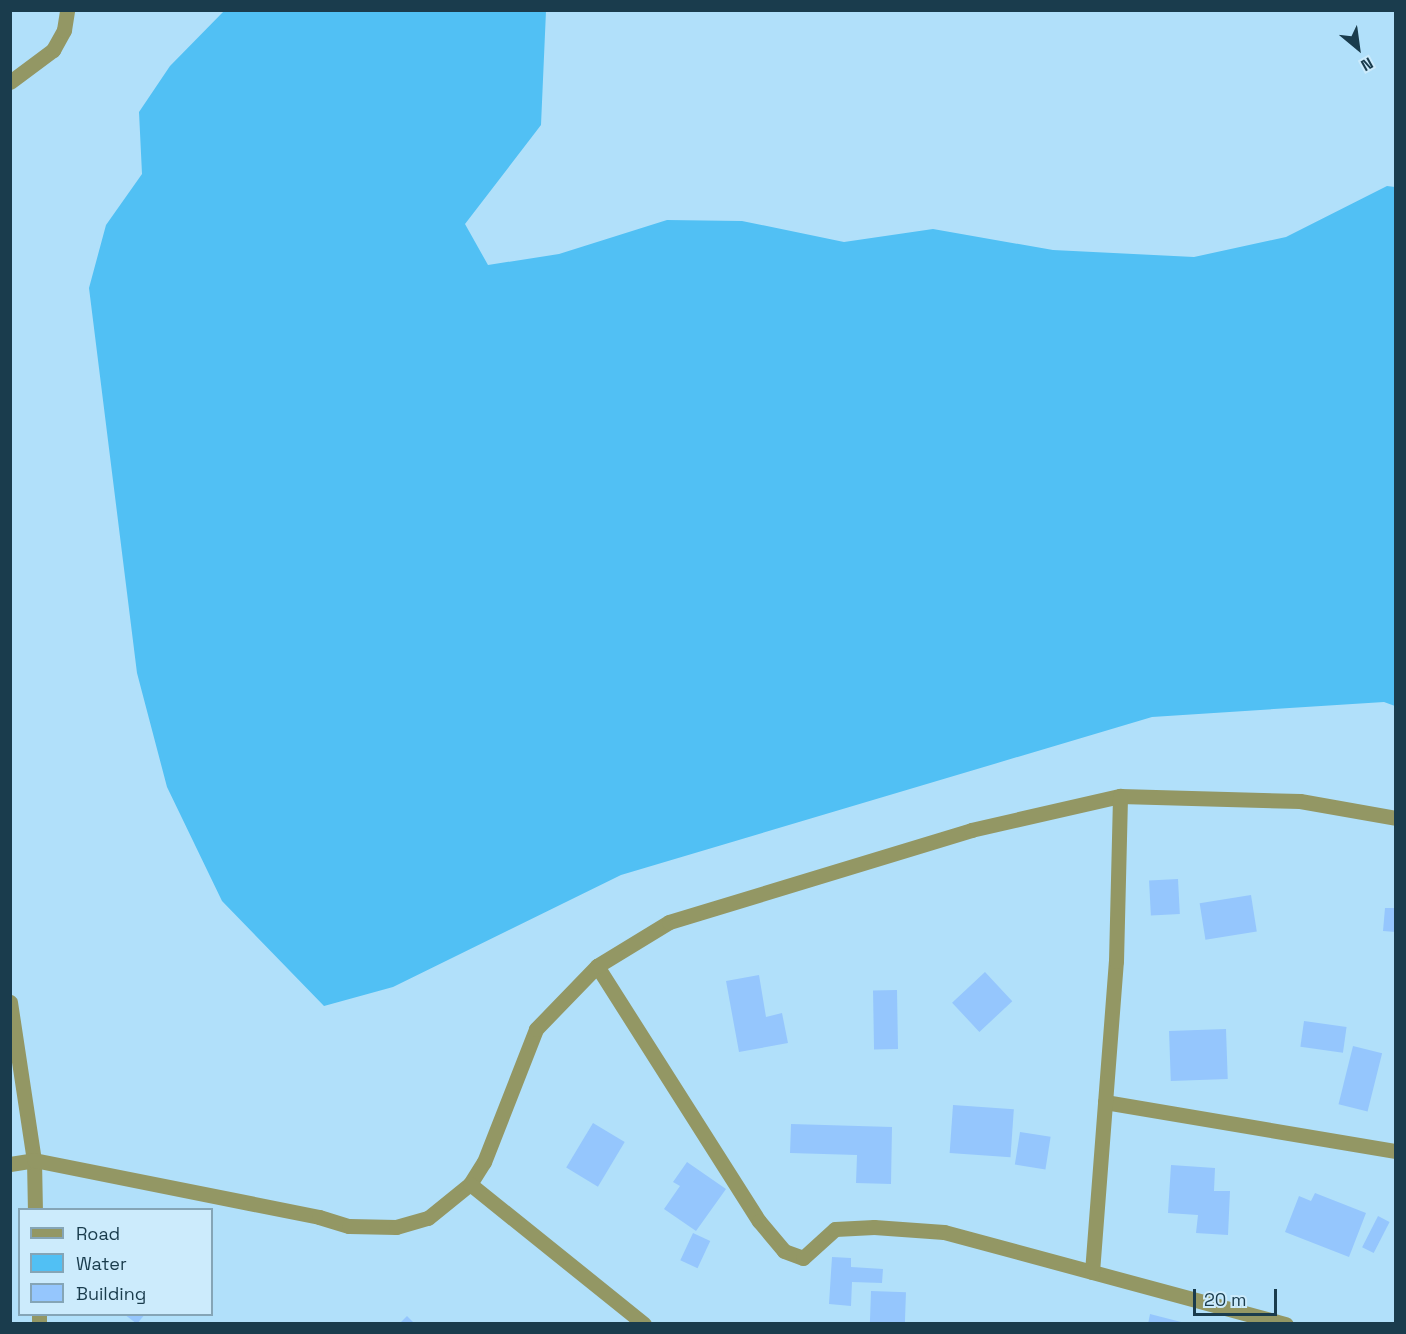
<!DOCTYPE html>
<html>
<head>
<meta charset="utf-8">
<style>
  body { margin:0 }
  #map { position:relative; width:1406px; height:1334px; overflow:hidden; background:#b1e0fa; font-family:"Space Grotesk",sans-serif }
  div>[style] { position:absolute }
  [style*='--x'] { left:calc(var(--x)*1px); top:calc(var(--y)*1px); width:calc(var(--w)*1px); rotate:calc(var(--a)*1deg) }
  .water>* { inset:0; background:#51c0f4 }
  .building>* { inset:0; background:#95c6fd; transform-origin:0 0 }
  .minor>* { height:15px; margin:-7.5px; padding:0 7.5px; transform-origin:7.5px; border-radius:7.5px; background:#939764 }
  span { translate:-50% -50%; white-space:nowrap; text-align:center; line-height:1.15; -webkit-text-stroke:6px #ccebfc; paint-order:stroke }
  .frame { position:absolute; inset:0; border:12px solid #1a3c4d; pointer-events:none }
  .legend { position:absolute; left:18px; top:1208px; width:195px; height:108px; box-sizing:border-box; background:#ccebfc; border:2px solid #85a5b6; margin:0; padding:8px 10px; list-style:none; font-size:18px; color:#1a3c4d }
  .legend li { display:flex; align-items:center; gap:12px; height:30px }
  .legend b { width:30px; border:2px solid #85a5b6 }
  .north { position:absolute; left:1328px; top:18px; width:60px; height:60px; -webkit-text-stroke:4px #ccebfc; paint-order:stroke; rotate:151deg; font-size:16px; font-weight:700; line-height:24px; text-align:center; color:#1a3c4d }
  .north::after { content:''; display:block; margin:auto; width:21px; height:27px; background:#1a3c4d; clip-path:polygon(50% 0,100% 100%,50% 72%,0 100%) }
  .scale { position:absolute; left:1193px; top:1289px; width:84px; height:27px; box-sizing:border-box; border:3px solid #1a3c4d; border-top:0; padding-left:8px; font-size:18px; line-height:21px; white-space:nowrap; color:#1a3c4d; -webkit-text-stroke:4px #ccebfc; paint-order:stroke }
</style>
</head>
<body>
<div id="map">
  <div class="water">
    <div style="clip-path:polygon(224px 11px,546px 11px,541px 125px,465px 224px,488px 265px,559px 254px,667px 220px,742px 221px,844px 242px,933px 229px,1053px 250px,1194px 257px,1286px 237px,1387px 186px,1395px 187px,1395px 706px,1384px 702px,1152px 717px,621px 875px,393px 987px,324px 1006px,222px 901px,167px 787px,137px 673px,89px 288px,106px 225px,142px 174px,139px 112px,170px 66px)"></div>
  </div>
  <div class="building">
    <div style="left:1178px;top:879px;width:35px;height:29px;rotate:87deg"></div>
    <div style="left:1251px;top:895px;width:37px;height:52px;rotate:81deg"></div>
    <div style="clip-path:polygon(1385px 908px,1396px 908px,1396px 932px,1383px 931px)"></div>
    <div style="left:985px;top:972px;width:40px;height:45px;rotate:47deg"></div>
    <div style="clip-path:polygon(759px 975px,766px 1017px,782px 1013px,788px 1043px,739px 1052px,726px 981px)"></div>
    <div style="left:897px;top:990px;width:59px;height:24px;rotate:89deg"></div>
    <div style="left:1304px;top:1021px;width:43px;height:26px;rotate:8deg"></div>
    <div style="left:1226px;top:1029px;width:50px;height:57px;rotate:88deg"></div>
    <div style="left:1353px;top:1046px;width:30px;height:60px;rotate:14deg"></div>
    <div style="left:953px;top:1105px;width:61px;height:48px;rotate:4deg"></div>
    <div style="left:593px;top:1123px;width:37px;height:52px;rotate:31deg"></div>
    <div style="clip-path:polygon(791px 1124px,892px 1127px,891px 1184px,856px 1183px,857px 1155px,790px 1153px)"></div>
    <div style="left:1020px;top:1132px;width:31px;height:33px;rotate:9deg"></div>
    <div style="clip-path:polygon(687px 1162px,726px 1189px,696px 1231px,664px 1209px,680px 1186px,673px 1182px)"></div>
    <div style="clip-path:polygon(1171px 1165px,1215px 1168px,1214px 1191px,1230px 1191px,1228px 1235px,1196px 1233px,1198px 1215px,1168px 1213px)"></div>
    <div style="clip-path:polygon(1315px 1193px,1366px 1213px,1349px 1257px,1285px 1232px,1299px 1196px,1311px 1201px)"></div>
    <div style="left:1378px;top:1216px;width:13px;height:35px;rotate:27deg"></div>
    <div style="left:693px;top:1233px;width:19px;height:30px;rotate:25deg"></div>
    <div style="clip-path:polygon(832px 1257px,851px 1258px,851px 1267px,883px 1269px,882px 1283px,852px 1282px,851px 1306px,829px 1304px)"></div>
    <div style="left:871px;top:1291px;width:35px;height:33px;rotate:2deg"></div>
    <div style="clip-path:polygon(124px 1314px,145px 1314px,137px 1324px)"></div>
    <div style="clip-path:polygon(1150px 1314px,1185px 1323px,1185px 1324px,1148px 1324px)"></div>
    <div style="clip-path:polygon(407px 1316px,415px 1324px,399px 1324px)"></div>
  </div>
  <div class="minor">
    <div style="--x:10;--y:82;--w:54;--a:-36.7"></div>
    <div style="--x:53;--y:50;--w:23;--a:-61"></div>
    <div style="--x:64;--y:30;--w:20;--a:-81"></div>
    <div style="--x:597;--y:966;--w:302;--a:57.6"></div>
    <div style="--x:759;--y:1221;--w:39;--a:50"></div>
    <div style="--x:784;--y:1251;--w:20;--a:20"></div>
    <div style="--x:803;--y:1258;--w:43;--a:-42.2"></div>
    <div style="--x:835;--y:1229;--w:39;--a:-3"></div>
    <div style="--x:874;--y:1227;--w:70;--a:4.1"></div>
    <div style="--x:944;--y:1232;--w:354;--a:15.1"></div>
    <div style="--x:10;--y:1002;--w:160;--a:81.4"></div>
    <div style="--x:34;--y:1160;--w:50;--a:88.9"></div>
    <div style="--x:1105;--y:1102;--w:295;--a:9.6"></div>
    <div style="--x:10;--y:1164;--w:24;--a:-9"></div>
    <div style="--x:34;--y:1160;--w:291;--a:11.3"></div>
    <div style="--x:319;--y:1217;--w:31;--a:17"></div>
    <div style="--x:349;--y:1226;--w:47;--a:1.2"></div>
    <div style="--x:396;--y:1227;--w:33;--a:-16"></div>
    <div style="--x:428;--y:1218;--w:54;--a:-39"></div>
    <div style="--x:470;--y:1184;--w:26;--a:-58"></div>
    <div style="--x:484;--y:1162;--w:143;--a:-68.6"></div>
    <div style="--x:536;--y:1029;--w:88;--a:-45.9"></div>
    <div style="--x:597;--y:966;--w:84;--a:-31.4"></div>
    <div style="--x:669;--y:922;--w:316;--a:-16.9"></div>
    <div style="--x:971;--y:830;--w:153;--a:-12.9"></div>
    <div style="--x:1120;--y:796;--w:180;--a:1.6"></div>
    <div style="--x:1300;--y:801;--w:97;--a:10"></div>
    <div style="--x:470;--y:1184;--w:223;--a:38.8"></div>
    <div style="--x:1092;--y:1272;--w:312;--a:-85.6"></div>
    <div style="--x:1116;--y:961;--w:165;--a:-88.6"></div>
    <div style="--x:39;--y:1314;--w:10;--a:90"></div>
  </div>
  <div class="frame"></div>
  <ul class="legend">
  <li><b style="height:8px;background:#939764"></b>Road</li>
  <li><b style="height:16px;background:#51c0f4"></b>Water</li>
  <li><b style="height:16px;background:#95c6fd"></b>Building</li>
  </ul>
  <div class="north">N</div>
  <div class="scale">20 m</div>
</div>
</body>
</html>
